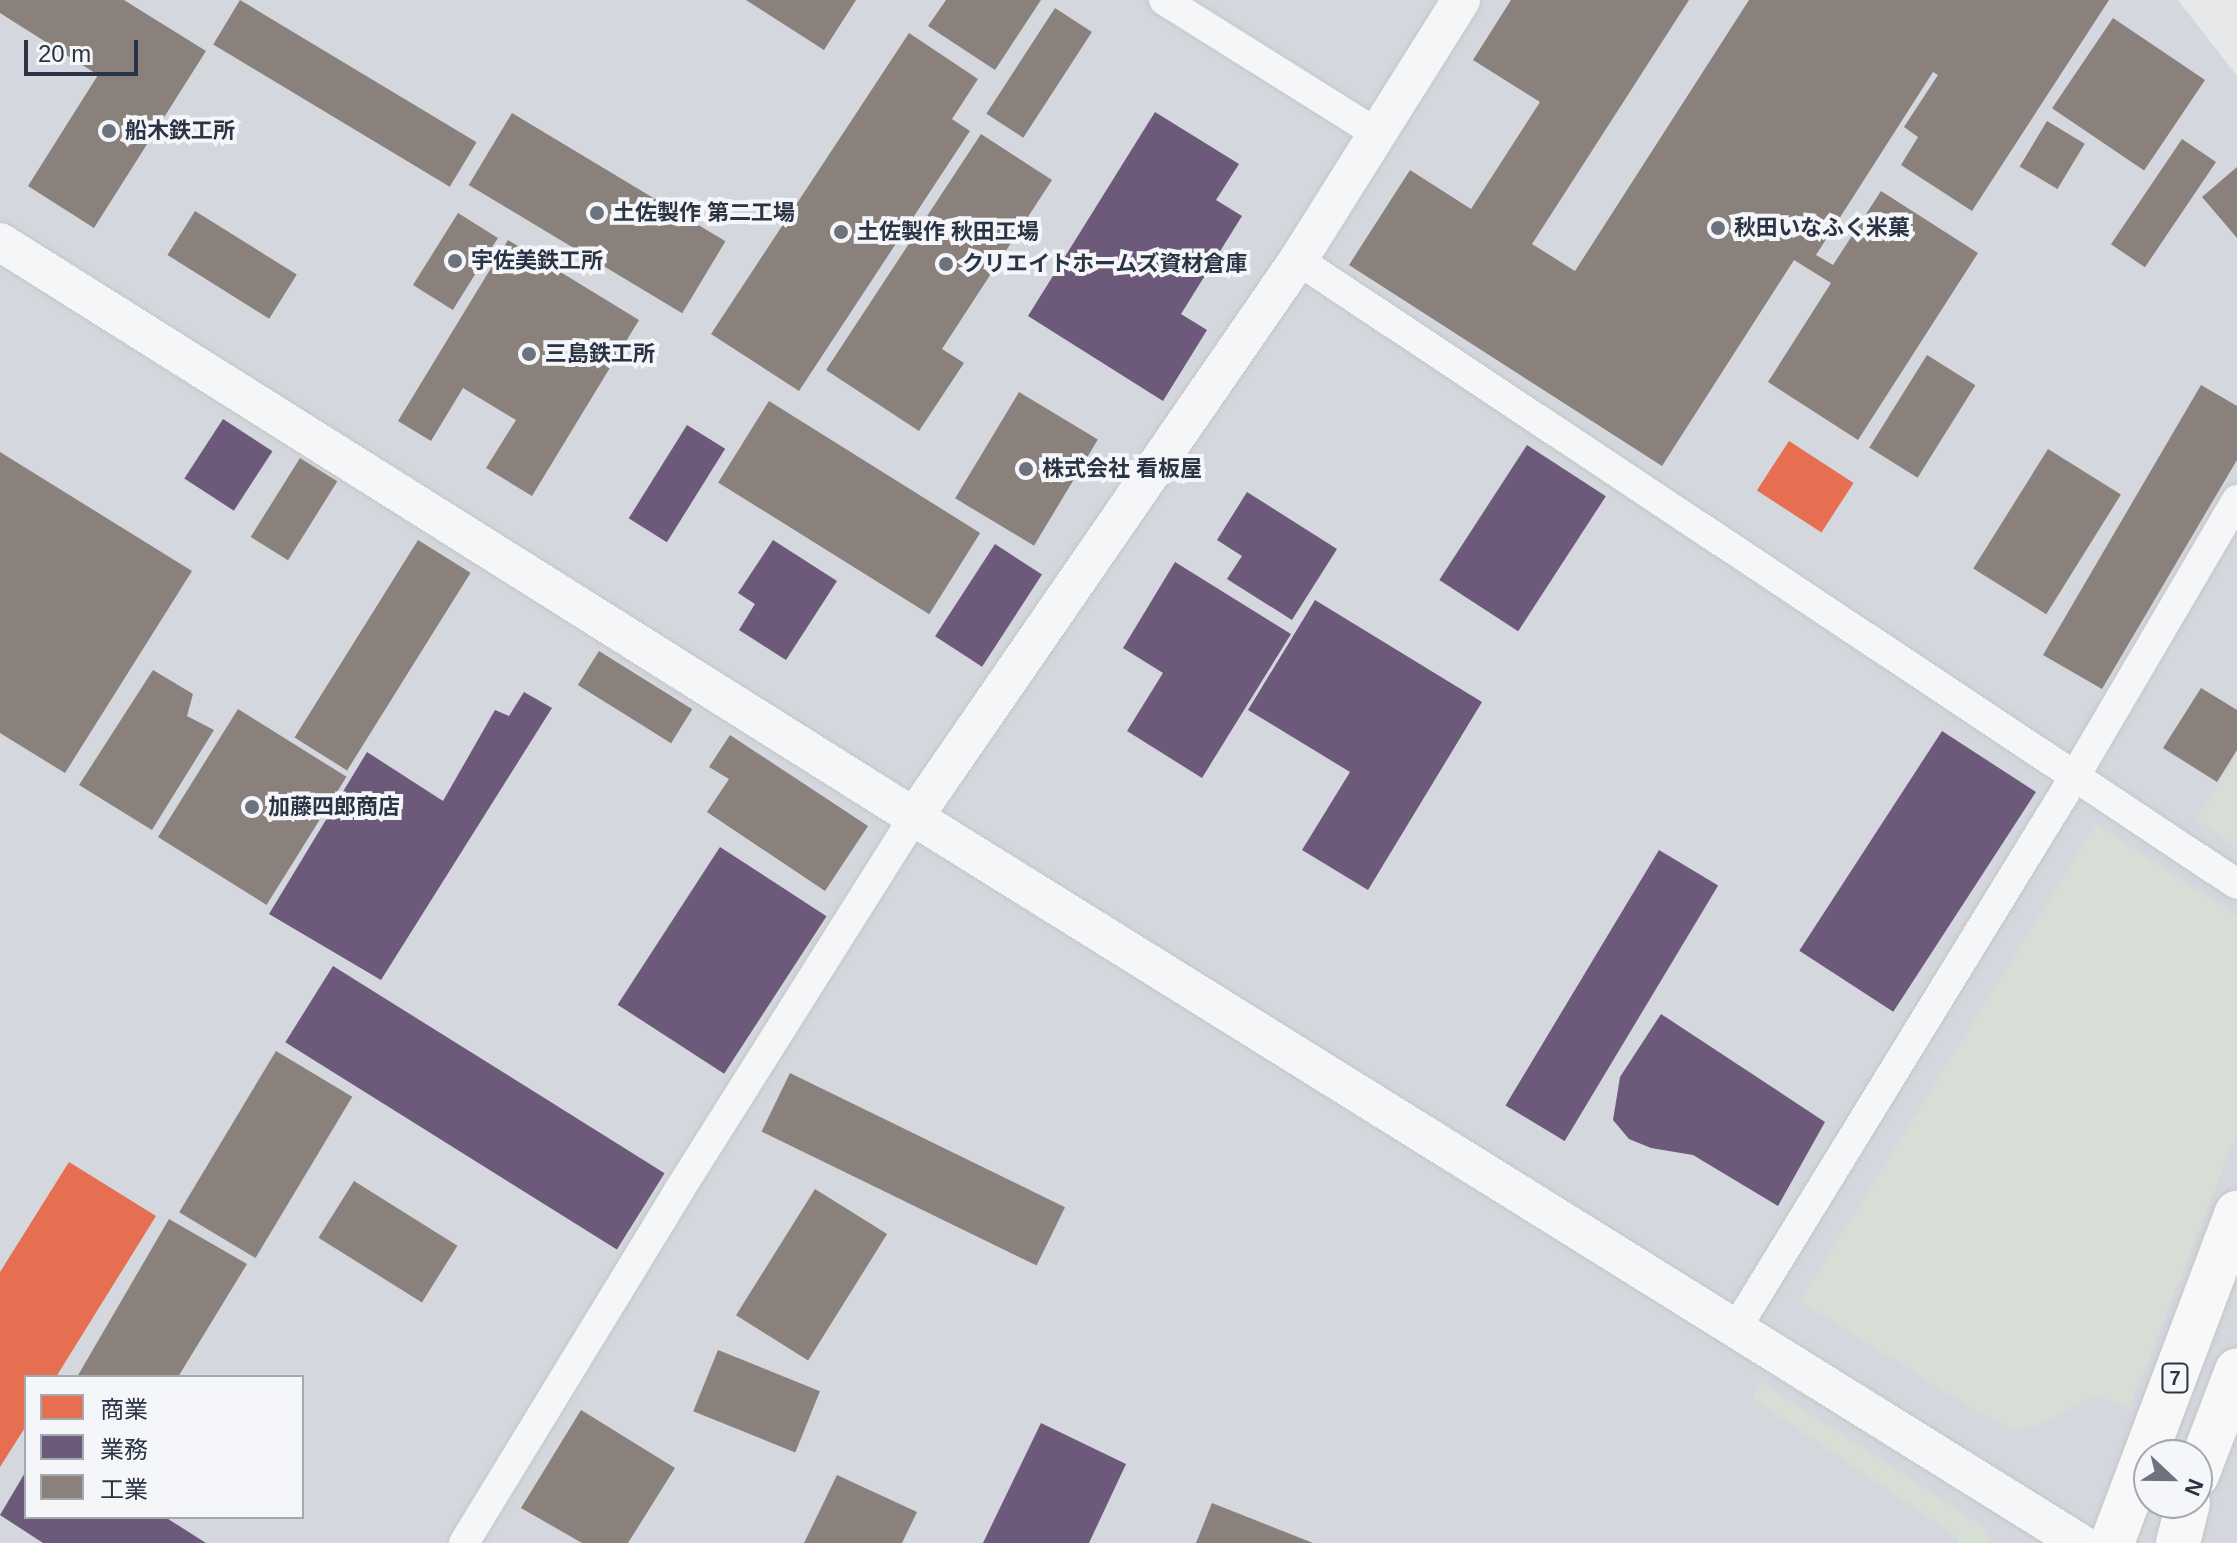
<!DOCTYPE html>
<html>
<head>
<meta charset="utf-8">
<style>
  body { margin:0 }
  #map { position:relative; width:2237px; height:1543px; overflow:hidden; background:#e6e8ea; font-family:Helvetica,"Noto Sans JP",sans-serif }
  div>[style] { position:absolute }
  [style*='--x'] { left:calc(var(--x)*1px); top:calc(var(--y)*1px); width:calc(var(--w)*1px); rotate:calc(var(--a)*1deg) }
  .built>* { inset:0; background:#d4d7dd }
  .green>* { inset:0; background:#d6ded6 }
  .shops>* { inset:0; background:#e76f51; transform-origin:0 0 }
  .offices>* { inset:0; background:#6d597a; transform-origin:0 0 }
  .industry>* { inset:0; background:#8a817c; transform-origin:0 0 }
  .roads { filter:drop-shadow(0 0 2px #c4c6c8) drop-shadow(0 0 2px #c4c6c8) }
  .minor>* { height:30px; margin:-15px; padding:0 15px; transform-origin:15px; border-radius:15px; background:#f5f6f7 }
  .tertiary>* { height:38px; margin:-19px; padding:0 19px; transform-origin:19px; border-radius:19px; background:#f5f6f7 }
  .trunk>* { height:44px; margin:-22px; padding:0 22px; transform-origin:22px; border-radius:22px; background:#f8f8f8 }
  .dots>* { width:22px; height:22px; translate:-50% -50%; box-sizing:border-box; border:4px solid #f4f6f9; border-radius:50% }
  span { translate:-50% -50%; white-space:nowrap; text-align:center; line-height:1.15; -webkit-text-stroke:8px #f4f6f9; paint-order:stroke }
  .shield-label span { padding:2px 6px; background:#f4f6f9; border:2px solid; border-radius:6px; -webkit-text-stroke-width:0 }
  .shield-label { font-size:20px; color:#2b3445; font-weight:700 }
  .poi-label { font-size:22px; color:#2b3445; font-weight:700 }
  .left { translate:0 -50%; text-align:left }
  .legend { position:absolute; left:24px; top:1375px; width:280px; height:144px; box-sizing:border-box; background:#f4f6f9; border:2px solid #a4a8b1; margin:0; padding:10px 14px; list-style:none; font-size:24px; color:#2b3445 }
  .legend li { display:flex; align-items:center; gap:16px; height:40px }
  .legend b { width:40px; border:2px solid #a4a8b1 }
  .north { position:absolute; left:2133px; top:1439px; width:80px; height:80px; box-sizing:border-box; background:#f4f6f9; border:2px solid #a4a8b1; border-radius:50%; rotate:112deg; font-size:22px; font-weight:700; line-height:32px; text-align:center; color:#2b3445 }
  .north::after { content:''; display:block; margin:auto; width:28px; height:36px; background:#6c737f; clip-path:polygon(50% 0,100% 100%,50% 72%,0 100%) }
  .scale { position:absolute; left:24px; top:40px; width:114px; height:36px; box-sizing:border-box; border:4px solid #2b3445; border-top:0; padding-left:10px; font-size:24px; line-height:28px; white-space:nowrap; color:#2b3445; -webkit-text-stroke:6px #f4f6f9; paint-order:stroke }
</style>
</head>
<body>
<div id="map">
  <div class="built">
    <div style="clip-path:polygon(evenodd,0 0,2178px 0,2237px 76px,2237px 1543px,0 1543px,0 0,26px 1377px,302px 1377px,302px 1517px,26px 1517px,26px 1377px,0 0,2149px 1455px,2197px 1455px,2197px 1503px,2149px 1503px,2149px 1455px)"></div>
  </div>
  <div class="green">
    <div style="clip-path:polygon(2237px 755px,2237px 848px,2196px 819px)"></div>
    <div style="clip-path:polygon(2096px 824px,2237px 916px,2237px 1133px,2129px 1409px,2095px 1395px,2039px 1425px,2017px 1431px,1968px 1406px,1800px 1301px)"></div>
    <div style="clip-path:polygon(1760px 1381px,1987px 1529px,1990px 1543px,1958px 1543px,1957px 1536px,1753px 1399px)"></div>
  </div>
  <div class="shops">
    <div style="left:1789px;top:441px;width:77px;height:59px;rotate:33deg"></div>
    <div style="clip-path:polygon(69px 1162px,156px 1216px,56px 1377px,26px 1377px,26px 1426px,0 1467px,0 1272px)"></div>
  </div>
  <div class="offices">
    <div style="clip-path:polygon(1155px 112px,1239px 164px,1216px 200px,1242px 216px,1181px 314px,1207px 330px,1163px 401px,1028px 316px)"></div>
    <div style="left:223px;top:419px;width:59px;height:71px;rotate:33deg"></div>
    <div style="left:687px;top:425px;width:45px;height:110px;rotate:32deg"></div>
    <div style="left:1527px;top:445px;width:94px;height:161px;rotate:33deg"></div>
    <div style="clip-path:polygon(1247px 492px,1337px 549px,1292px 620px,1227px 579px,1242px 556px,1217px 540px)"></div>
    <div style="clip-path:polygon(773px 540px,837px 581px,786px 660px,739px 630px,755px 604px,738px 593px)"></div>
    <div style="left:995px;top:544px;width:56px;height:110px;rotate:33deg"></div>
    <div style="clip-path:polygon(1175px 562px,1291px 634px,1202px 778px,1127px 731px,1163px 673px,1123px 648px)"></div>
    <div style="clip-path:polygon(1315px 600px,1482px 702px,1368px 890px,1302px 850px,1350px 772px,1248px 710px)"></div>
    <div style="clip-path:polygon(524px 692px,552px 708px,381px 980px,269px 914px,367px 752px,443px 801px,495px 710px,509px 716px)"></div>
    <div style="left:1942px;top:731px;width:112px;height:262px;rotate:33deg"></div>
    <div style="left:720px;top:847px;width:127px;height:188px;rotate:33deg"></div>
    <div style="left:1659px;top:850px;width:69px;height:298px;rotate:31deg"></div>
    <div style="left:333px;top:966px;width:391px;height:90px;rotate:32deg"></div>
    <div style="clip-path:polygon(1661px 1014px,1825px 1122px,1778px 1206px,1693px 1155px,1651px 1148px,1629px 1139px,1613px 1120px,1620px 1077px)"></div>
    <div style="clip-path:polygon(1041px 1423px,1126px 1464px,1089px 1543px,983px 1543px)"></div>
    <div style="clip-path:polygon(26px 1471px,26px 1517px,165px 1517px,206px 1543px,43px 1543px,0 1515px)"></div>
  </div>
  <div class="industry">
    <div style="clip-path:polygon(0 0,124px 0,206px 51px,94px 228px,28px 186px,98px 75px,0 13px)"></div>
    <div style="left:240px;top:0;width:276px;height:52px;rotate:31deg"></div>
    <div style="clip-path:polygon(746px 0,856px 0,824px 50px)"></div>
    <div style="clip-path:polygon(946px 0,1041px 0,995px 70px,928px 26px)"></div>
    <div style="clip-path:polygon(1511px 0,1689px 0,1532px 244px,1575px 271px,1749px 0,2109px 0,1972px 211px,1901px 165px,1918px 137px,1904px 127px,1938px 75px,1933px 72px,1816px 255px,1833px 265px,1881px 191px,1978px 253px,1858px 440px,1768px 382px,1831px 283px,1794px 260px,1662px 466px,1349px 265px,1410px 170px,1471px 209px,1540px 102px,1473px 60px)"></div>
    <div style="left:1055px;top:8px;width:44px;height:126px;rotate:33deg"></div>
    <div style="left:2113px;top:18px;width:111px;height:109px;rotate:34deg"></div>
    <div style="clip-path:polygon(909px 33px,978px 79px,952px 119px,970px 131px,799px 391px,711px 334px)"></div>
    <div style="left:512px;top:113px;width:249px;height:84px;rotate:31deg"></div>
    <div style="left:2047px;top:121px;width:44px;height:53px;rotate:31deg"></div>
    <div style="clip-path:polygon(981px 134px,1052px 180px,942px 349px,964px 363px,919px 431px,826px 370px)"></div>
    <div style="left:2182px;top:139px;width:41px;height:127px;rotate:34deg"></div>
    <div style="clip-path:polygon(2237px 167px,2237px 238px,2202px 197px)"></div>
    <div style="left:195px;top:211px;width:120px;height:52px;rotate:32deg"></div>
    <div style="left:458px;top:213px;width:47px;height:85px;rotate:32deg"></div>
    <div style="clip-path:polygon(508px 240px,639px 320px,532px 496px,486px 468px,516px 420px,463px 388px,431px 441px,398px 421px)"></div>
    <div style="left:1927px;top:355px;width:57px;height:109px;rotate:32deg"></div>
    <div style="clip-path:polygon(2201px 385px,2237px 406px,2237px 460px,2102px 689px,2043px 655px)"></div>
    <div style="left:1019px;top:392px;width:92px;height:124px;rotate:31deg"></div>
    <div style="left:769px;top:401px;width:249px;height:96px;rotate:32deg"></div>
    <div style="left:2048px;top:449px;width:86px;height:141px;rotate:32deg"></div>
    <div style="clip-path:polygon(0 452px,192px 571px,65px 773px,0 733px)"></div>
    <div style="left:300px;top:458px;width:44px;height:93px;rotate:32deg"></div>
    <div style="left:418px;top:540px;width:62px;height:233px;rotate:32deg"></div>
    <div style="left:599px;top:651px;width:110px;height:40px;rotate:32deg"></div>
    <div style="clip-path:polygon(153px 670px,193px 694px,187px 716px,214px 730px,152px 830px,79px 785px)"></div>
    <div style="clip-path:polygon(2201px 688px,2237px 710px,2237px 750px,2217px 782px,2163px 748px)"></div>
    <div style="left:238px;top:709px;width:128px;height:151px;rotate:32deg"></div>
    <div style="clip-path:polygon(730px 735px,868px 826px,825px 891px,707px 812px,729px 779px,709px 767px)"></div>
    <div style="left:276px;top:1051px;width:89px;height:188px;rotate:31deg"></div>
    <div style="left:790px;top:1073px;width:306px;height:65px;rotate:26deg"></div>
    <div style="left:354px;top:1181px;width:122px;height:67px;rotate:32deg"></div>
    <div style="left:815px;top:1189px;width:85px;height:149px;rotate:32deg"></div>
    <div style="clip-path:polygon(169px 1219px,247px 1264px,178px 1377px,77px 1377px)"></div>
    <div style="left:718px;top:1350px;width:110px;height:66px;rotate:22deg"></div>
    <div style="clip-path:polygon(581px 1410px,675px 1468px,628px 1543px,582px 1543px,521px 1508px)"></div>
    <div style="clip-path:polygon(837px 1475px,917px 1512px,902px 1543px,804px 1543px)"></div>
    <div style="clip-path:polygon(1212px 1503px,1313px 1543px,1196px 1543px)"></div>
  </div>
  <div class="roads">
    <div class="minor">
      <div style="--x:1164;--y:0;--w:252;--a:32.1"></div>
      <div style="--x:1298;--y:260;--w:1127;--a:33.61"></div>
      <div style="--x:1735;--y:1330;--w:650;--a:-58.46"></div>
      <div style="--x:2075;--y:776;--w:320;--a:-59.6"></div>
      <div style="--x:464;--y:1543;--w:411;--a:-58.6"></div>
      <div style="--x:678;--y:1192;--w:443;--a:-57.8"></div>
    </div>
    <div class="tertiary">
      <div style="--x:0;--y:242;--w:1080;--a:32.17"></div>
      <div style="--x:914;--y:817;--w:1374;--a:31.91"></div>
      <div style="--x:914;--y:817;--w:677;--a:-55.42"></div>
      <div style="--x:1298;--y:260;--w:307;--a:-57.9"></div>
    </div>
    <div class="trunk">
      <div style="--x:2197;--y:1475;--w:112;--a:-69.1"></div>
      <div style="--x:2112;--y:1543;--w:353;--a:-69.3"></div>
      <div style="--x:2178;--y:1543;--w:41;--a:-76"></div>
    </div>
  </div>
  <div class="dots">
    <div style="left:109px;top:131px;background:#6c737f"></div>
    <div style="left:597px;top:213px;background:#6c737f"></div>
    <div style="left:1718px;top:228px;background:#6c737f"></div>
    <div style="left:841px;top:232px;background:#6c737f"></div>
    <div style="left:455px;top:261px;background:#6c737f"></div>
    <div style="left:946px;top:264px;background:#6c737f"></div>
    <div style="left:529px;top:354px;background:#6c737f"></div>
    <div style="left:1026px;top:469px;background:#6c737f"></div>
    <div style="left:252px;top:807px;background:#6c737f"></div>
  </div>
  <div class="shield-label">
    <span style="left:2175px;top:1378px">7</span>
  </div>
  <div class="poi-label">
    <span class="left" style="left:125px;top:131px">船木鉄工所</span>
    <span class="left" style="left:613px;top:213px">土佐製作 第二工場</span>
    <span class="left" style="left:1734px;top:228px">秋田いなふく米菓</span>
    <span class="left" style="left:857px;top:232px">土佐製作 秋田工場</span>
    <span class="left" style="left:471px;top:261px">宇佐美鉄工所</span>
    <span class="left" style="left:962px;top:264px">クリエイトホームズ資材倉庫</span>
    <span class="left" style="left:545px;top:354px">三島鉄工所</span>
    <span class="left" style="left:1042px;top:469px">株式会社 看板屋</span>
    <span class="left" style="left:268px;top:807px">加藤四郎商店</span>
  </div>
  <ul class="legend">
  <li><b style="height:22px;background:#e76f51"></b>商業</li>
  <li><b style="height:22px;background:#6d597a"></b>業務</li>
  <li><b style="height:22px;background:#8a817c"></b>工業</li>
  </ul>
  <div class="north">N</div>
  <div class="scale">20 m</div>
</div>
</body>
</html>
